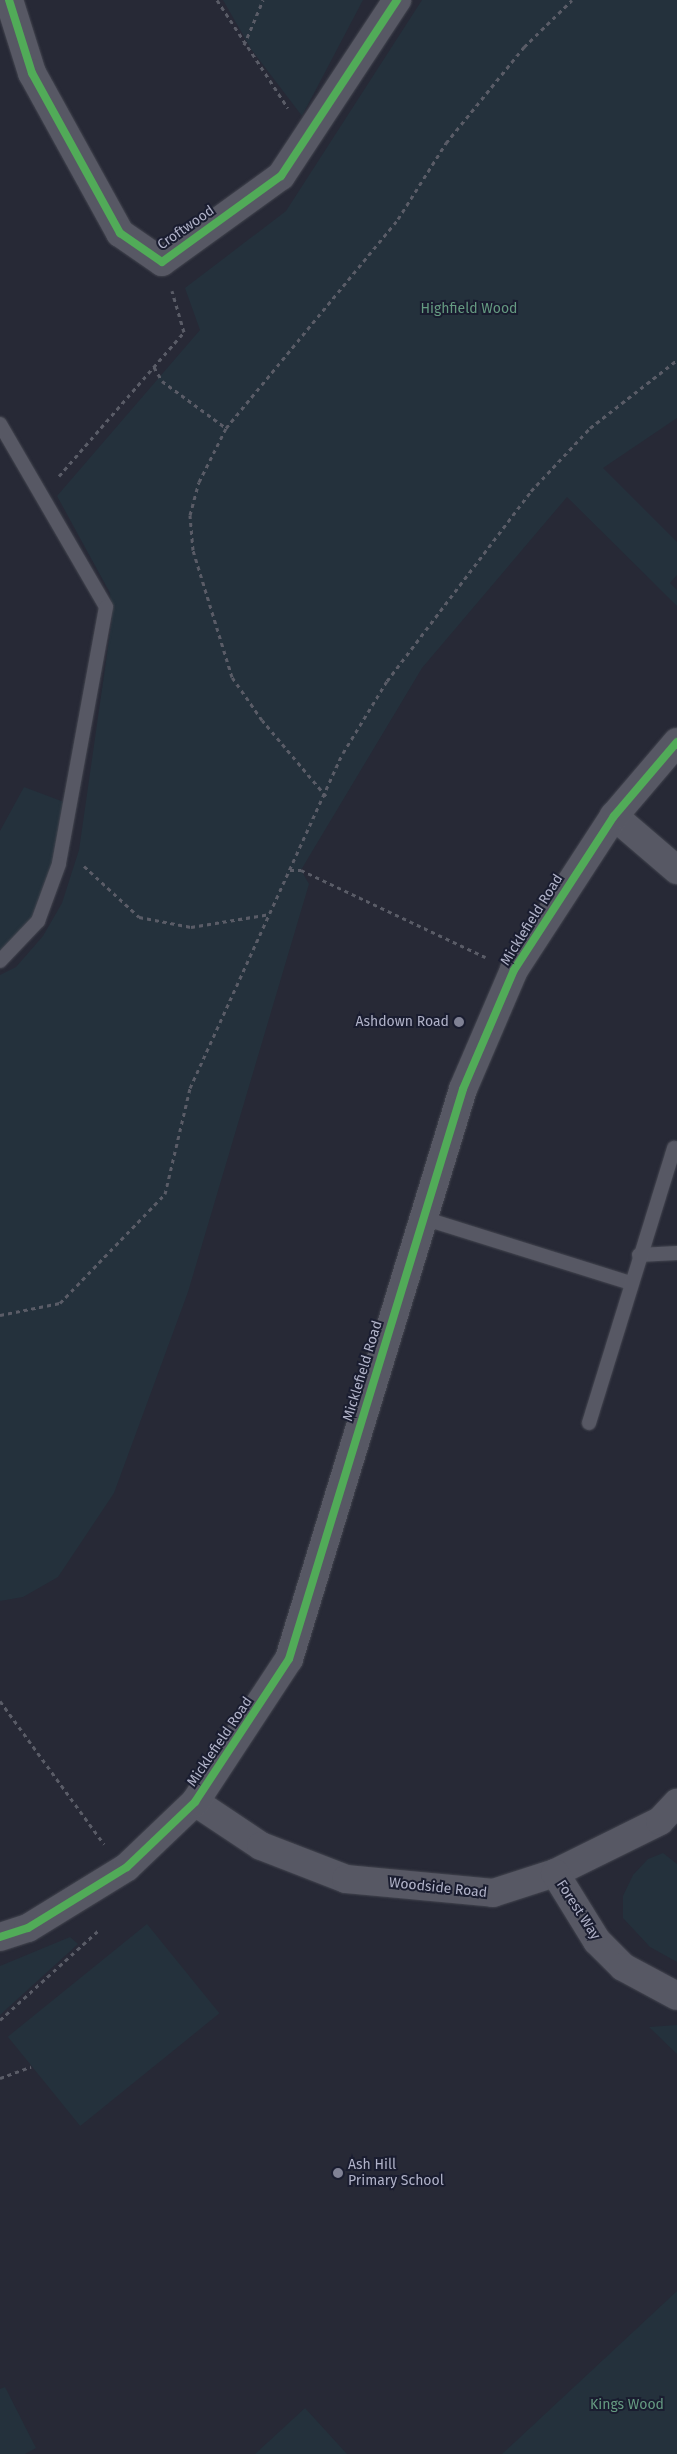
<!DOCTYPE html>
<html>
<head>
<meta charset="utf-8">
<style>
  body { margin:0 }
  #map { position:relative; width:677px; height:2454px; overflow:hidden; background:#272936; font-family:"Fira Sans",sans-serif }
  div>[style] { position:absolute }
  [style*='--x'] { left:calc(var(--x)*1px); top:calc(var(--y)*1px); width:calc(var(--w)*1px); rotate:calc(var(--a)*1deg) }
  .green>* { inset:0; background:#24313c; transform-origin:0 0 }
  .path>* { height:3px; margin-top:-1.5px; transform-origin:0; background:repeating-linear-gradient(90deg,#5a5c67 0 4px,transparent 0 8px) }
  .roads { filter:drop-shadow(0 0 1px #43454f) drop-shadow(0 0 1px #43454f) }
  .lane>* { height:14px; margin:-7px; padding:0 7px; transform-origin:7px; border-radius:7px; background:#575864 }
  .street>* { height:28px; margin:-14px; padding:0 14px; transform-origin:14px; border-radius:14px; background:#575864 }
  .cycleway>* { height:8px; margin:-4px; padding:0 4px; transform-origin:4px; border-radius:4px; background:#51ab58 }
  .dots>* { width:14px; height:14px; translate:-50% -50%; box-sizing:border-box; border:2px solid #1a1d30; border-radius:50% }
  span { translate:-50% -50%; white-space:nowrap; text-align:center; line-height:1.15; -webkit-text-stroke:4px #1a1d30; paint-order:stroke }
  .street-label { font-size:14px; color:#b0b2c8 }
  .park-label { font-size:14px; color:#659a81 }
  .poi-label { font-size:14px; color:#b0b2c8 }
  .right { translate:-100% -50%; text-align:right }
  .left { translate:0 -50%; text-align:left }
</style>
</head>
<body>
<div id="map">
  <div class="green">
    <div style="clip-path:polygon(223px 0,363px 0,302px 116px,251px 49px)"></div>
    <div style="clip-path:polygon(422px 0,677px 0,677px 418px,603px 468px,677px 542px,677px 575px,670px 583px,677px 590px,677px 606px,567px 497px,422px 668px,301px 870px,309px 884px,188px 1292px,114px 1493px,58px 1577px,23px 1597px,0 1601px,0 975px,16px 967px,43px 936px,62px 903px,79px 850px,112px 619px,110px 593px,57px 496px,200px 330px,185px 288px,286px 211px)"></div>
    <div style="clip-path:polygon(24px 787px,72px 805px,54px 873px,34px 914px,11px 944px,0 951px,0 831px)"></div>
    <div style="clip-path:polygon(663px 1853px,677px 1864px,677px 1962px,650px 1947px,623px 1918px,623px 1896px,633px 1875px,648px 1859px)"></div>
    <div style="left:147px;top:1924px;width:115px;height:179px;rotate:51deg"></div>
    <div style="clip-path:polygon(70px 1937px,78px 1944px,0 2015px,0 1966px)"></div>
    <div style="clip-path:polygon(677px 2025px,677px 2054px,649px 2027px)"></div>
    <div style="clip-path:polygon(677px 2291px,677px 2454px,502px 2454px)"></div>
    <div style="clip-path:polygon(5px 2387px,36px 2448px,25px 2454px,0 2454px,0 2389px)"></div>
    <div style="clip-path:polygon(305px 2408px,347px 2454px,255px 2454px)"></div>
  </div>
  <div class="path">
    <div style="--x:217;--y:0;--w:129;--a:56.7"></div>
    <div style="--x:244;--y:45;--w:49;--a:-67.1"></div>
    <div style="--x:154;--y:367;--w:16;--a:60"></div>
    <div style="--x:162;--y:381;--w:79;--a:36.3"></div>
    <div style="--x:59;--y:476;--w:191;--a:-49"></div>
    <div style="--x:184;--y:332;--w:43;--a:-106.3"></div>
    <div style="--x:326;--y:796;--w:99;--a:-130.1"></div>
    <div style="--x:262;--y:720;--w:52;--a:-124.9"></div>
    <div style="--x:232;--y:677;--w:133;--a:-107.1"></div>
    <div style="--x:193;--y:550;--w:35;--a:-95"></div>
    <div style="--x:190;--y:515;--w:34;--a:-75"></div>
    <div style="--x:199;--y:482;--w:60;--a:-63.4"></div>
    <div style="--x:226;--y:428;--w:271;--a:-50.5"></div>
    <div style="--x:398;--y:219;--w:90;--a:-57.7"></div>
    <div style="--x:446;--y:143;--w:124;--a:-50.9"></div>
    <div style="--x:524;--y:47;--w:67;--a:-44.4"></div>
    <div style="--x:84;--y:866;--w:75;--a:42.8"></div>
    <div style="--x:139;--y:917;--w:53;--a:10.9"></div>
    <div style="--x:191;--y:927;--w:80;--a:-9.3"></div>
    <div style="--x:290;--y:870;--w:11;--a:0"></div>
    <div style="--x:301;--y:870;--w:204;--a:25.3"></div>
    <div style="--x:0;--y:1315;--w:61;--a:-11.3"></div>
    <div style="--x:60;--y:1303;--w:151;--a:-46.1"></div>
    <div style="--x:165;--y:1194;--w:109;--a:-76.7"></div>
    <div style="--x:190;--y:1088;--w:368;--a:-65.5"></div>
    <div style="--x:343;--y:753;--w:84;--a:-58.6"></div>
    <div style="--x:387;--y:681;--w:238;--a:-52.8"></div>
    <div style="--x:531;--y:491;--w:86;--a:-46.9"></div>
    <div style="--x:590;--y:428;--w:110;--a:-38"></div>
    <div style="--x:0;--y:1701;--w:177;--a:54"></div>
    <div style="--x:0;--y:2020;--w:135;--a:-42.3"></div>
    <div style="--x:0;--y:2078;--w:33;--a:-20"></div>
  </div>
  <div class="roads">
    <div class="lane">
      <div style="--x:0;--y:424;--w:211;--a:59.9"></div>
      <div style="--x:106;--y:607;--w:261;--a:100.4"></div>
      <div style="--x:59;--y:864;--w:61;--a:110.2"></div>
      <div style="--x:38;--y:921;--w:55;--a:133.5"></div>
      <div style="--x:423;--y:1218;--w:217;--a:17.4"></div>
      <div style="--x:639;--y:1255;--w:38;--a:-3"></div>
      <div style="--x:589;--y:1423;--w:288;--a:-72.8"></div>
    </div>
    <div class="street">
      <div style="--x:9;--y:0;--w:77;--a:72.5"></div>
      <div style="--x:32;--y:73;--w:183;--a:61.2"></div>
      <div style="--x:120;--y:233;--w:51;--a:34.6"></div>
      <div style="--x:162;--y:262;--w:147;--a:-35.9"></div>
      <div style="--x:281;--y:176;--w:211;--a:-56.6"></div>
      <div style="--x:614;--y:816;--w:83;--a:40.6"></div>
      <div style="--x:195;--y:1802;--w:79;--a:33.7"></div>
      <div style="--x:261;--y:1846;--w:91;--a:21.2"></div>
      <div style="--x:346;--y:1879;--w:148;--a:5.4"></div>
      <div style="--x:493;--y:1893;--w:65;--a:-17.9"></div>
      <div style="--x:555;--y:1873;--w:117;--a:-26.3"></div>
      <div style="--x:660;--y:1821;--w:25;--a:-47"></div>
      <div style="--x:555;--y:1873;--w:80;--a:58.3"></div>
      <div style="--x:597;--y:1941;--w:37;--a:45"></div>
      <div style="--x:623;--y:1967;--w:61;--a:28.2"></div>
      <div style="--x:0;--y:1937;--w:29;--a:-18"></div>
      <div style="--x:28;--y:1928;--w:116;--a:-31.6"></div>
      <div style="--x:127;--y:1867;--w:94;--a:-43.7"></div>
      <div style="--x:195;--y:1802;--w:171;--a:-56.7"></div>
      <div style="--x:289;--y:1659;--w:596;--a:-73.02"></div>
      <div style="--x:463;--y:1089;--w:129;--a:-66.8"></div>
      <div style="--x:514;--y:970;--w:184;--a:-57"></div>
      <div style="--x:614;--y:816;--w:97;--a:-49.6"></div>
    </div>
  </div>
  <div class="cycleway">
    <div style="--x:9;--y:0;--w:77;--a:72.5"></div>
    <div style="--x:32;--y:73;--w:183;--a:61.2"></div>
    <div style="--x:120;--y:233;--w:51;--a:34.6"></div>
    <div style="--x:162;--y:262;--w:147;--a:-35.9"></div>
    <div style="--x:281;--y:176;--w:211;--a:-56.6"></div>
    <div style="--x:0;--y:1937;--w:29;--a:-18"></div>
    <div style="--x:28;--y:1928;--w:116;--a:-31.6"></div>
    <div style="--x:127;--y:1867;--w:94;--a:-43.7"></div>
    <div style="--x:195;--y:1802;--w:171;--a:-56.7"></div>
    <div style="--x:289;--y:1659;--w:596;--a:-73.02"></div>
    <div style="--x:463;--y:1089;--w:129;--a:-66.8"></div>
    <div style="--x:514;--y:970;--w:184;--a:-57"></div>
    <div style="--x:614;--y:816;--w:97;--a:-49.6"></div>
  </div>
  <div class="dots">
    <div style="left:459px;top:1022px;background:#808295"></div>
    <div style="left:338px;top:2173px;background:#808295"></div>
  </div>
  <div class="street-label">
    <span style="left:186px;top:228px;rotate:-35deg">Croftwood</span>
    <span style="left:532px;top:920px;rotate:-58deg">Micklefield Road</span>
    <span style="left:363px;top:1371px;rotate:-73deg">Micklefield Road</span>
    <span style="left:220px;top:1742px;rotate:-56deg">Micklefield Road</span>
    <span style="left:438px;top:1888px;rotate:6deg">Woodside Road</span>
    <span style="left:578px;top:1910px;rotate:57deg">Forest Way</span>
  </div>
  <div class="park-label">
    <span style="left:469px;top:309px">Highfield Wood</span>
    <span style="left:627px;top:2405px">Kings Wood</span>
  </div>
  <div class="poi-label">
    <span class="right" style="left:449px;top:1022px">Ashdown Road</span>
    <span class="left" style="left:348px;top:2173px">Ash Hill<br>Primary School</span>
  </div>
</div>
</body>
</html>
